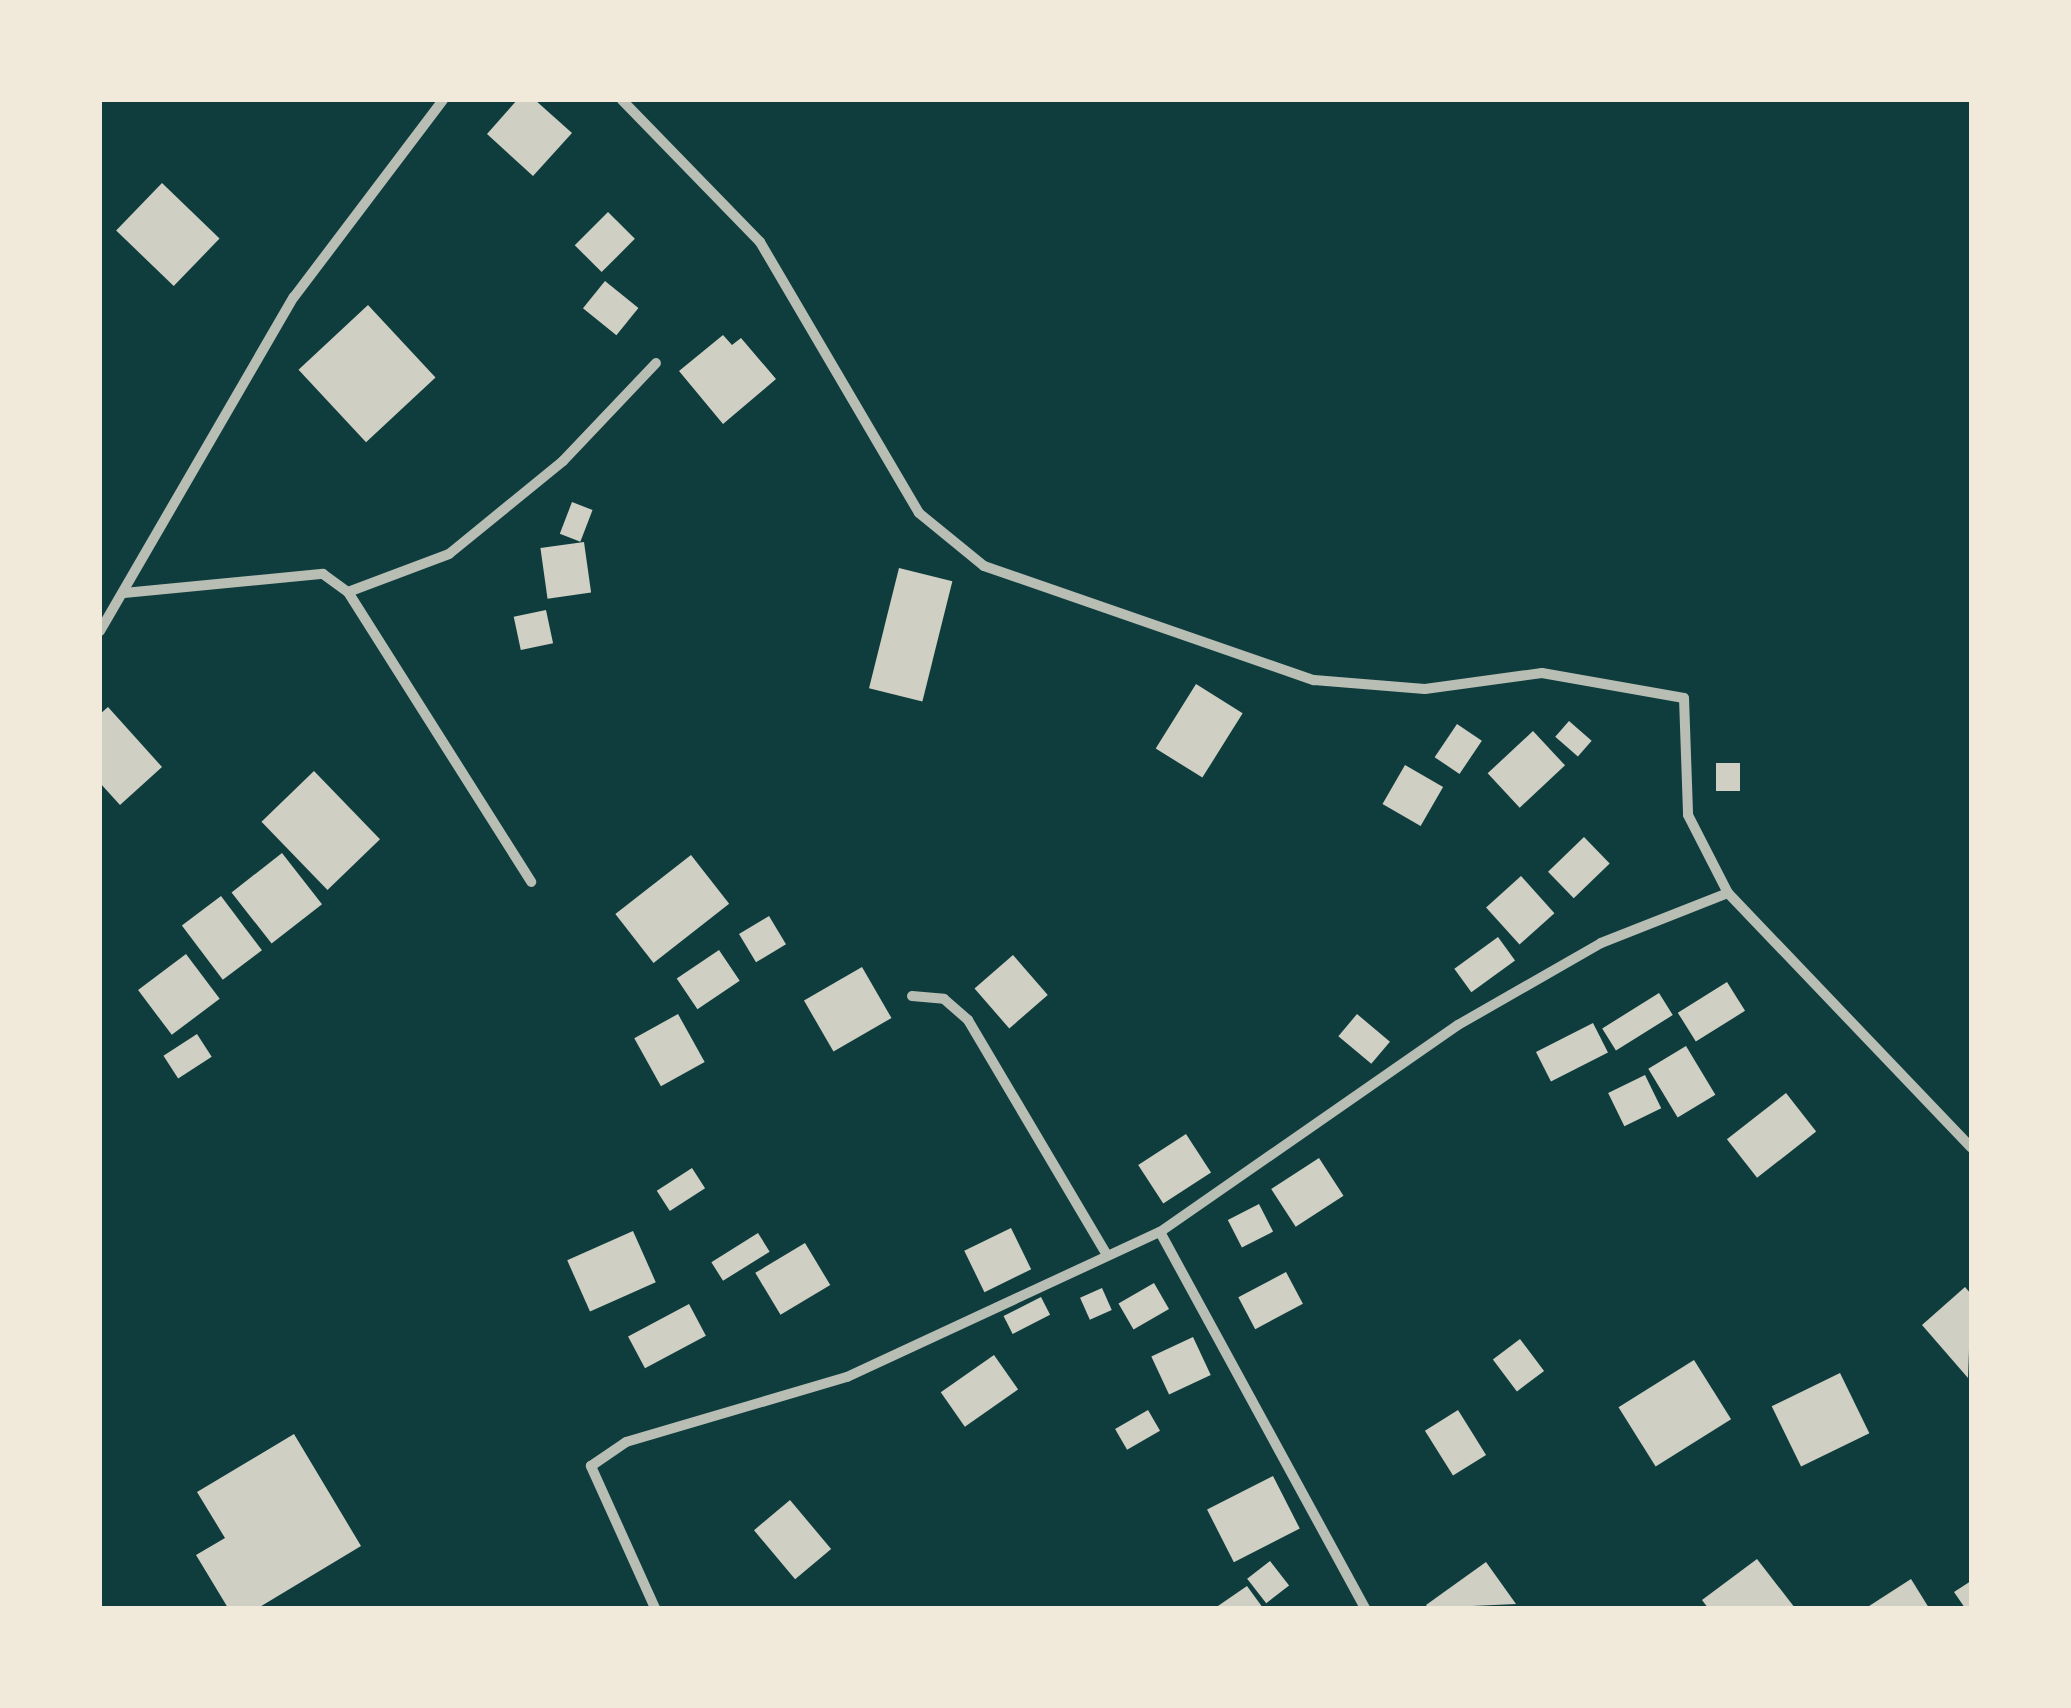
<!DOCTYPE html>
<html>
<head>
<meta charset="utf-8">
<style>
  body { margin:0 }
  #map { position:relative; width:2071px; height:1708px; overflow:hidden; background:#0f3d3e; font-family:Bitter,serif }
  div>[style] { position:absolute }
  [style*='--x'] { left:calc(var(--x)*1px); top:calc(var(--y)*1px); width:calc(var(--w)*1px); rotate:calc(var(--a)*1deg) }
  .building>* { inset:0; background:#cfcfc3; transform-origin:0 0 }
  .minor>* { height:10px; margin:-5px; padding:0 5px; transform-origin:5px; border-radius:5px; background:#b8beb3 }
  span { translate:-50% -50%; white-space:nowrap; text-align:center; line-height:1.15; -webkit-text-stroke:10px #f1e9da; paint-order:stroke }
  .frame { position:absolute; inset:0; border:102px solid #f1e9da; pointer-events:none }
</style>
</head>
<body>
<div id="map">
  <div class="building">
    <div style="clip-path:polygon(517px 100px,535px 100px,572px 133px,533px 176px,487px 134px)"></div>
    <div style="left:162px;top:183px;width:80px;height:66px;rotate:44deg"></div>
    <div style="left:608px;top:212px;width:38px;height:47px;rotate:45deg"></div>
    <div style="left:605px;top:281px;width:43px;height:35px;rotate:39deg"></div>
    <div style="left:368px;top:305px;width:99px;height:95px;rotate:47deg"></div>
    <div style="clip-path:polygon(723px 335px,732px 345px,741px 338px,776px 379px,723px 424px,679px 371px)"></div>
    <div style="left:572px;top:502px;width:22px;height:34px;rotate:21deg"></div>
    <div style="left:584px;top:542px;width:51px;height:44px;rotate:82deg"></div>
    <div style="left:899px;top:568px;width:55px;height:124px;rotate:14deg"></div>
    <div style="left:546px;top:610px;width:34px;height:33px;rotate:78deg"></div>
    <div style="left:1196px;top:684px;width:55px;height:76px;rotate:32deg"></div>
    <div style="clip-path:polygon(108px 707px,162px 767px,120px 805px,100px 783px,100px 714px)"></div>
    <div style="left:1569px;top:721px;width:30px;height:21px;rotate:41deg"></div>
    <div style="left:1457px;top:724px;width:30px;height:40px;rotate:34deg"></div>
    <div style="left:1533px;top:731px;width:47px;height:62px;rotate:47deg"></div>
    <div style="left:1716px;top:763px;width:24px;height:28px"></div>
    <div style="left:1405px;top:765px;width:44px;height:45px;rotate:30deg"></div>
    <div style="left:314px;top:771px;width:95px;height:73px;rotate:46deg"></div>
    <div style="left:1584px;top:837px;width:37px;height:50px;rotate:46deg"></div>
    <div style="left:282px;top:853px;width:65px;height:64px;rotate:52deg"></div>
    <div style="left:691px;top:855px;width:62px;height:96px;rotate:52deg"></div>
    <div style="left:1521px;top:876px;width:50px;height:47px;rotate:48deg"></div>
    <div style="left:221px;top:896px;width:68px;height:49px;rotate:53deg"></div>
    <div style="left:769px;top:916px;width:33px;height:35px;rotate:59deg"></div>
    <div style="left:1498px;top:937px;width:29px;height:54px;rotate:54deg"></div>
    <div style="left:719px;top:950px;width:37px;height:51px;rotate:56deg"></div>
    <div style="left:186px;top:954px;width:56px;height:60px;rotate:53deg"></div>
    <div style="left:1013px;top:955px;width:53px;height:51px;rotate:49deg"></div>
    <div style="left:862px;top:967px;width:59px;height:67px;rotate:60deg"></div>
    <div style="left:1727px;top:982px;width:34px;height:58px;rotate:58deg"></div>
    <div style="left:1659px;top:993px;width:26px;height:67px;rotate:58deg"></div>
    <div style="left:678px;top:1014px;width:55px;height:50px;rotate:61deg"></div>
    <div style="left:1357px;top:1014px;width:43px;height:29px;rotate:40deg"></div>
    <div style="left:1593px;top:1023px;width:33px;height:64px;rotate:63deg"></div>
    <div style="left:197px;top:1034px;width:27px;height:40px;rotate:57deg"></div>
    <div style="left:1686px;top:1046px;width:57px;height:44px;rotate:59deg"></div>
    <div style="left:1645px;top:1075px;width:37px;height:41px;rotate:64deg"></div>
    <div style="left:1786px;top:1093px;width:49px;height:75px;rotate:52deg"></div>
    <div style="left:1186px;top:1134px;width:46px;height:57px;rotate:57deg"></div>
    <div style="left:1319px;top:1158px;width:45px;height:57px;rotate:57deg"></div>
    <div style="left:692px;top:1168px;width:24px;height:42px;rotate:57deg"></div>
    <div style="left:1259px;top:1204px;width:31px;height:35px;rotate:63deg"></div>
    <div style="left:1011px;top:1228px;width:46px;height:52px;rotate:64deg"></div>
    <div style="left:633px;top:1231px;width:56px;height:72px;rotate:66deg"></div>
    <div style="left:758px;top:1233px;width:22px;height:55px;rotate:58deg"></div>
    <div style="left:805px;top:1243px;width:49px;height:58px;rotate:59deg"></div>
    <div style="left:1286px;top:1272px;width:36px;height:54px;rotate:62deg"></div>
    <div style="left:1154px;top:1283px;width:30px;height:41px;rotate:60deg"></div>
    <div style="clip-path:polygon(1965px 1287px,1971px 1294px,1968px 1378px,1922px 1325px)"></div>
    <div style="left:1102px;top:1288px;width:24px;height:24px;rotate:66deg"></div>
    <div style="left:1041px;top:1297px;width:20px;height:42px;rotate:63deg"></div>
    <div style="left:689px;top:1304px;width:36px;height:69px;rotate:62deg"></div>
    <div style="left:1193px;top:1337px;width:42px;height:46px;rotate:65deg"></div>
    <div style="left:1520px;top:1339px;width:40px;height:34px;rotate:53deg"></div>
    <div style="left:994px;top:1355px;width:42px;height:65px;rotate:55deg"></div>
    <div style="left:1694px;top:1360px;width:70px;height:89px;rotate:58deg"></div>
    <div style="left:1840px;top:1373px;width:67px;height:76px;rotate:64deg"></div>
    <div style="left:1148px;top:1410px;width:24px;height:38px;rotate:60deg"></div>
    <div style="left:1458px;top:1410px;width:53px;height:39px;rotate:58deg"></div>
    <div style="clip-path:polygon(294px 1434px,361px 1546px,258px 1608px,228px 1608px,196px 1555px,225px 1538px,197px 1492px)"></div>
    <div style="left:1273px;top:1476px;width:59px;height:74px;rotate:63deg"></div>
    <div style="left:790px;top:1500px;width:64px;height:47px;rotate:50deg"></div>
    <div style="clip-path:polygon(1757px 1559px,1795px 1608px,1708px 1608px,1702px 1600px)"></div>
    <div style="left:1270px;top:1561px;width:31px;height:29px;rotate:52deg"></div>
    <div style="clip-path:polygon(1486px 1562px,1516px 1604px,1428px 1608px,1426px 1605px)"></div>
    <div style="clip-path:polygon(1911px 1579px,1929px 1608px,1866px 1608px)"></div>
    <div style="clip-path:polygon(1971px 1581px,1971px 1608px,1965px 1608px,1954px 1592px)"></div>
    <div style="clip-path:polygon(1247px 1586px,1263px 1608px,1215px 1608px)"></div>
  </div>
  <div class="minor">
    <div style="--x:622;--y:100;--w:198;--a:45.8"></div>
    <div style="--x:760;--y:242;--w:314;--a:59.6"></div>
    <div style="--x:919;--y:513;--w:84;--a:39.2"></div>
    <div style="--x:984;--y:566;--w:349;--a:19.1"></div>
    <div style="--x:1314;--y:680;--w:111;--a:4.6"></div>
    <div style="--x:1425;--y:689;--w:118;--a:-7.8"></div>
    <div style="--x:1542;--y:673;--w:144;--a:10"></div>
    <div style="--x:1684;--y:698;--w:117;--a:88"></div>
    <div style="--x:1688;--y:815;--w:88;--a:62.9"></div>
    <div style="--x:1728;--y:893;--w:352;--a:46.3"></div>
    <div style="--x:348;--y:592;--w:108;--a:-20.6"></div>
    <div style="--x:449;--y:554;--w:147;--a:-39.2"></div>
    <div style="--x:563;--y:461;--w:135;--a:-46.5"></div>
    <div style="--x:124;--y:593;--w:200;--a:-5.5"></div>
    <div style="--x:323;--y:574;--w:31;--a:36"></div>
    <div style="--x:348;--y:592;--w:343;--a:57.7"></div>
    <div style="--x:100;--y:631;--w:386;--a:-59.9"></div>
    <div style="--x:294;--y:297;--w:247;--a:-52.9"></div>
    <div style="--x:912;--y:996;--w:32;--a:5"></div>
    <div style="--x:944;--y:999;--w:32;--a:41"></div>
    <div style="--x:968;--y:1020;--w:271;--a:59.4"></div>
    <div style="--x:1160;--y:1232;--w:428;--a:61.4"></div>
    <div style="--x:655;--y:1608;--w:156;--a:-114.3"></div>
    <div style="--x:591;--y:1466;--w:42;--a:-34.4"></div>
    <div style="--x:626;--y:1442;--w:230;--a:-16.4"></div>
    <div style="--x:847;--y:1377;--w:345;--a:-24.9"></div>
    <div style="--x:1160;--y:1232;--w:363;--a:-34.8"></div>
    <div style="--x:1458;--y:1025;--w:165;--a:-29.8"></div>
    <div style="--x:1601;--y:943;--w:136;--a:-21.5"></div>
  </div>
  <div class="frame"></div>
</div>
</body>
</html>
